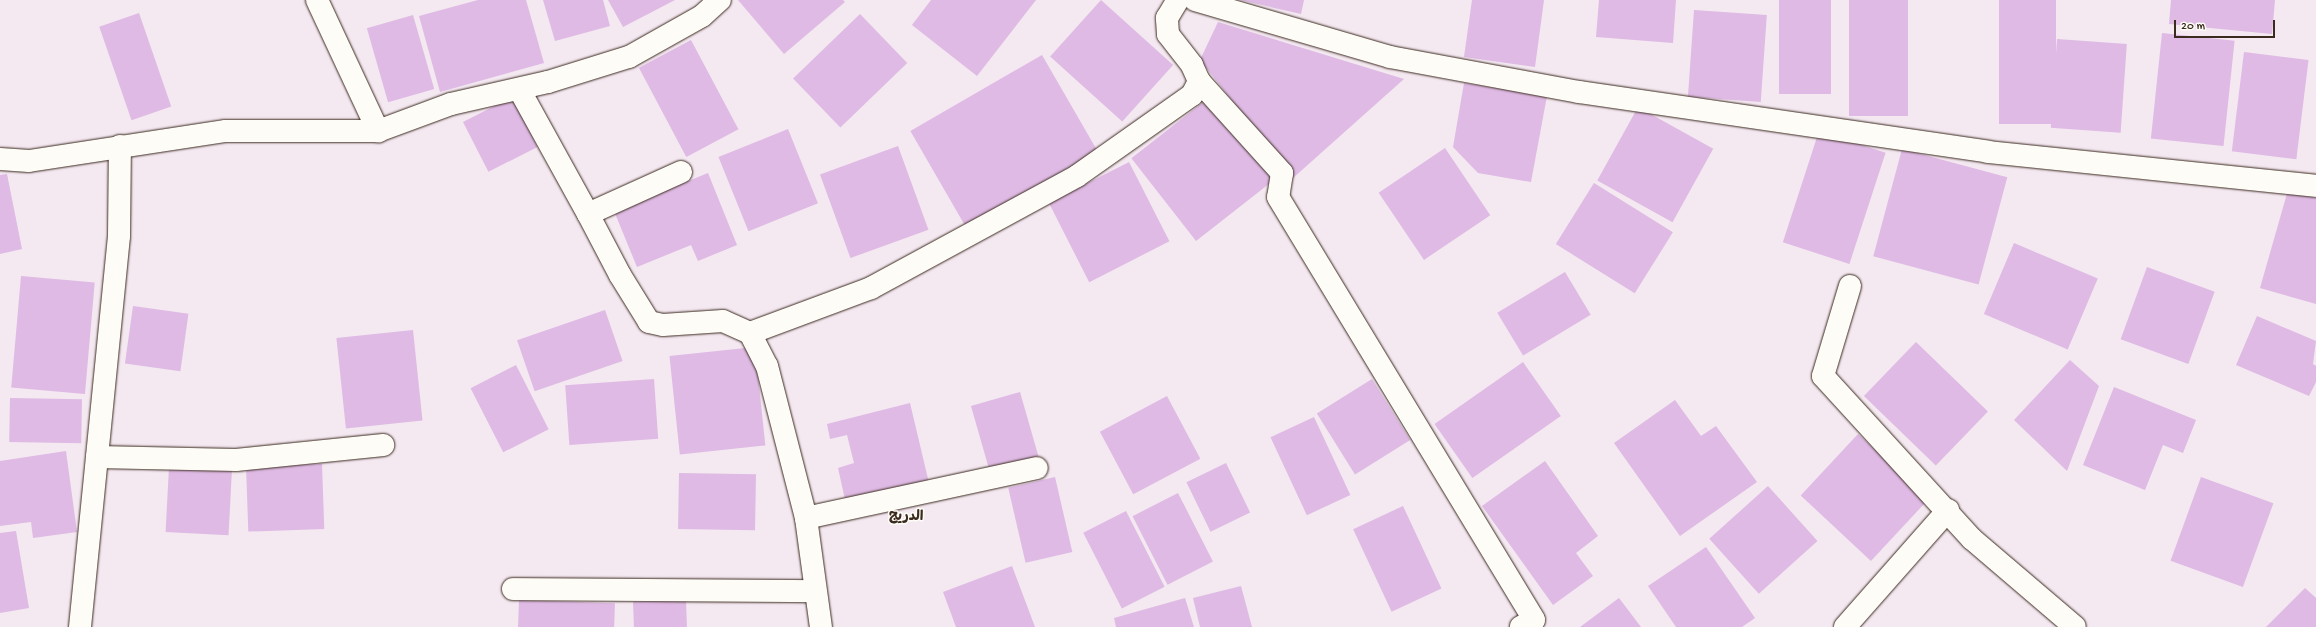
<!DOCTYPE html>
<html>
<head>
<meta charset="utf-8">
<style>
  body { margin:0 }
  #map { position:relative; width:2316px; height:627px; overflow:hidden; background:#f4e8f1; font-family:"Gochi Hand","Playpen Sans Arabic",sans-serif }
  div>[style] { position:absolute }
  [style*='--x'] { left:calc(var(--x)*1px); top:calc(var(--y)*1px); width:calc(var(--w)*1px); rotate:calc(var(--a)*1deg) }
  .building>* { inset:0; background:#debae4; transform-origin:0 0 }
  .roads { filter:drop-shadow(0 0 1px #3b2a1e) drop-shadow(0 0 1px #3b2a1e) }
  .minor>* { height:22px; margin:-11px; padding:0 11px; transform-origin:11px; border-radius:11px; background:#fdfcf7 }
  .secondary>* { height:22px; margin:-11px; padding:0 11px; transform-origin:11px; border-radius:11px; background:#fdfcf7 }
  span { translate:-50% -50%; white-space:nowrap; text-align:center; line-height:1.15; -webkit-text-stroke:3px #fdfcf7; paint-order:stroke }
  .quarter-label { font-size:14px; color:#3b2a1e; font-weight:700 }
  .scale { position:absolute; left:2174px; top:20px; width:101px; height:18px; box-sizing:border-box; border:2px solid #3b2a1e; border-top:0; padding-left:5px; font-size:12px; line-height:14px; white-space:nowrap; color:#3b2a1e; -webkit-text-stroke:3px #fdfcf7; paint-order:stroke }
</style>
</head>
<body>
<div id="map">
  <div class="building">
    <div style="clip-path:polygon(478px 0,526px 0,544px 63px,440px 92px,419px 16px)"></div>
    <div style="clip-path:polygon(543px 0,603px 0,610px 26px,555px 41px)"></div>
    <div style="clip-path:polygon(608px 0,675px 0,623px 27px)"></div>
    <div style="clip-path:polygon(738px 0,843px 0,845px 2px,784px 54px)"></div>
    <div style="clip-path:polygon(931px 0,1036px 0,977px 76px,912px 25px)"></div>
    <div style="left:1101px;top:0;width:97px;height:76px;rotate:42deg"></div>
    <div style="clip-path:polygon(1240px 0,1304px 0,1301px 14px)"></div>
    <div style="clip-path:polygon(1472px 0,1544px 0,1535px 67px,1464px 57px)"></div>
    <div style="clip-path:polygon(1599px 0,1676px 0,1673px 43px,1596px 37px)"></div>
    <div style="left:1779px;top:0;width:52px;height:94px"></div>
    <div style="left:1849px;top:0;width:59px;height:116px"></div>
    <div style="left:1999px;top:0;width:57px;height:124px"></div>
    <div style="clip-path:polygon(2171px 0,2275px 0,2272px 34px,2169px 24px)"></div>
    <div style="left:1694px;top:10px;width:73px;height:87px;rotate:4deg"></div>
    <div style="left:139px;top:13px;width:99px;height:42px;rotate:71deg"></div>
    <div style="left:860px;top:14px;width:68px;height:93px;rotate:46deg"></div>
    <div style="left:413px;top:15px;width:77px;height:48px;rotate:74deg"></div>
    <div style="clip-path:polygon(1218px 22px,1404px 79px,1293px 178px,1200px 60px)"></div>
    <div style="left:2162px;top:33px;width:73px;height:106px;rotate:6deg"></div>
    <div style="left:2057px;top:39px;width:70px;height:89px;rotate:4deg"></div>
    <div style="left:691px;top:40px;width:101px;height:59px;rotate:62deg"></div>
    <div style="left:2244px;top:52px;width:65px;height:100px;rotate:7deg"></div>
    <div style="left:1042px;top:55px;width:115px;height:152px;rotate:60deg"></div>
    <div style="clip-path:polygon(1464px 83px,1547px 96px,1531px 182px,1478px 173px,1453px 147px)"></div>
    <div style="left:1211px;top:96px;width:105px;height:101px;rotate:52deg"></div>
    <div style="left:512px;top:97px;width:56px;height:55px;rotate:63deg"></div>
    <div style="left:1638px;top:107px;width:86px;height:84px;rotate:29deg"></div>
    <div style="left:788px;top:129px;width:80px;height:75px;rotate:68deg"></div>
    <div style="left:1819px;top:131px;width:70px;height:117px;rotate:18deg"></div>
    <div style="left:898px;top:146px;width:89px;height:83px;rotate:70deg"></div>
    <div style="left:1445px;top:148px;width:81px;height:80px;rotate:56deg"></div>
    <div style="left:1902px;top:149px;width:109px;height:111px;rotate:15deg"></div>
    <div style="left:1129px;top:162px;width:89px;height:90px;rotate:63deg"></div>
    <div style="clip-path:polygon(708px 173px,737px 245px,698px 261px,691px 245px,637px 267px,614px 211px)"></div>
    <div style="clip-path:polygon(7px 174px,22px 249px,0 254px,0 175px)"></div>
    <div style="left:1594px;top:183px;width:93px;height:72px;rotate:32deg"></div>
    <div style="clip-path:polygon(2288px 190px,2316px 198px,2316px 304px,2260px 288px)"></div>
    <div style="left:2014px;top:243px;width:91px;height:77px;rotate:23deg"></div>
    <div style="left:2147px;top:267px;width:72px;height:77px;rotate:20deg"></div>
    <div style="left:1565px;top:272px;width:50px;height:79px;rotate:59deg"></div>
    <div style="left:21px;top:276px;width:74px;height:112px;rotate:5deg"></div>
    <div style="left:133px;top:306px;width:56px;height:58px;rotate:8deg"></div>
    <div style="left:605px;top:310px;width:54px;height:93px;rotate:71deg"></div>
    <div style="clip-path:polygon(2257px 316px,2316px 341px,2313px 364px,2316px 366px,2316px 382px,2309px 396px,2236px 365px)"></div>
    <div style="left:413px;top:330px;width:91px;height:77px;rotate:84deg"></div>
    <div style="left:1916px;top:342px;width:100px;height:75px;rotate:44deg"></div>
    <div style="left:755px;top:347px;width:99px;height:86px;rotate:84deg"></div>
    <div style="clip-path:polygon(2070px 360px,2099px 386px,2067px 471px,2014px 420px)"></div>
    <div style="left:1523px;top:362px;width:66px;height:108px;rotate:55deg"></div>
    <div style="left:516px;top:365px;width:72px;height:51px;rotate:63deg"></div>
    <div style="left:654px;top:379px;width:60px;height:89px;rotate:86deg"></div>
    <div style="left:1372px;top:379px;width:72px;height:65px;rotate:58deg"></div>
    <div style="clip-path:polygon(2114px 387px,2196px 420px,2183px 453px,2163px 445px,2145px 490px,2083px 465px)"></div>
    <div style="left:1020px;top:392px;width:71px;height:51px;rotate:74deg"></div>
    <div style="left:1167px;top:396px;width:71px;height:76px;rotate:62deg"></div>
    <div style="left:10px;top:398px;width:72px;height:44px;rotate:1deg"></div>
    <div style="clip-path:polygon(1675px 400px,1701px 436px,1716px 426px,1757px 482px,1680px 536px,1614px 443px)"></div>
    <div style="clip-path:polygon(910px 403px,929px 483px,846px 504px,838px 468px,854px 463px,847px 435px,830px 439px,827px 424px)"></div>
    <div style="left:1314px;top:417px;width:86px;height:48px;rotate:65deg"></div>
    <div style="left:1858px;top:434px;width:96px;height:84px;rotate:43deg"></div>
    <div style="clip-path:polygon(66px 451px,77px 532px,33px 538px,31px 522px,0 526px,0 461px)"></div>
    <div style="clip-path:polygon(1545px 461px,1598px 536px,1576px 553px,1593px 576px,1553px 605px,1482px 506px)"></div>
    <div style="left:1226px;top:463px;width:55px;height:44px;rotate:64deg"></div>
    <div style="left:322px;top:464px;width:65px;height:76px;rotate:88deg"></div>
    <div style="left:169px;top:467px;width:63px;height:65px;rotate:3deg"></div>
    <div style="left:679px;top:473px;width:77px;height:56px;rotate:1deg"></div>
    <div style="left:1055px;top:477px;width:77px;height:48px;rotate:77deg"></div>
    <div style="left:2201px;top:477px;width:77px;height:89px;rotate:20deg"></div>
    <div style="left:1768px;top:486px;width:74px;height:79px;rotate:48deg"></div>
    <div style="left:1178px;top:493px;width:77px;height:51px;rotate:63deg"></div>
    <div style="left:1403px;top:506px;width:91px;height:55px;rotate:65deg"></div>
    <div style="left:1126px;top:511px;width:85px;height:48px;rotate:63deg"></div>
    <div style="clip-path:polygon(16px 531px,29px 608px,0 613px,0 533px)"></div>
    <div style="clip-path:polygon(1706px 547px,1755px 618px,1742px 627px,1676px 627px,1648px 586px)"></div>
    <div style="clip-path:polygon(1012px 566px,1035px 627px,956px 627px,943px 592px)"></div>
    <div style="clip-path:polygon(1241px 586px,1252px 627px,1200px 627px,1193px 598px)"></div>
    <div style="clip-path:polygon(2305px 588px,2316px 598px,2316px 627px,2266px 627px)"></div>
    <div style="clip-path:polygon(1185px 598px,1194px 627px,1116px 627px,1114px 618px)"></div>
    <div style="clip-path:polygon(1619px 598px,1641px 627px,1580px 627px)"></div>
    <div style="left:519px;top:600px;width:96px;height:27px;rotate:2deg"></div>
    <div style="left:686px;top:600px;width:27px;height:53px;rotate:88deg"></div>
  </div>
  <div class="roads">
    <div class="minor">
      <div style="--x:317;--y:0;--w:145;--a:65"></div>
      <div style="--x:1199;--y:81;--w:124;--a:47.9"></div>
      <div style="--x:1282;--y:173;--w:24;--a:99"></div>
      <div style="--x:1278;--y:197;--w:494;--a:58.8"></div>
      <div style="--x:1534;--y:620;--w:15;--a:152"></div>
      <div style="--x:519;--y:89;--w:143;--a:61.1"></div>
      <div style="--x:0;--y:159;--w:29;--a:4"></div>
      <div style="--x:29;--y:161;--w:199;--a:-8.7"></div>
      <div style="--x:226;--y:131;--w:152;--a:0"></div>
      <div style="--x:378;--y:131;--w:78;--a:-20.3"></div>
      <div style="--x:451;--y:104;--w:99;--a:-12.8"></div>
      <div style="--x:548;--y:82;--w:85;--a:-17.2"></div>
      <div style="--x:629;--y:57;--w:84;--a:-29.3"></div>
      <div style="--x:702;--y:16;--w:24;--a:-42"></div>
      <div style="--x:681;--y:172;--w:102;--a:155.7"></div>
      <div style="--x:588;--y:214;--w:69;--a:62.3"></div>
      <div style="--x:620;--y:275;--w:55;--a:58.3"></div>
      <div style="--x:649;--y:322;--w:14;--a:12"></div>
      <div style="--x:663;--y:325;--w:60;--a:-3.8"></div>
      <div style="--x:723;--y:321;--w:30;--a:24"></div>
      <div style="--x:750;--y:333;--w:37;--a:63"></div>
      <div style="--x:767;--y:366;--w:157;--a:75.6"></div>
      <div style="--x:806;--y:518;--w:110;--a:82.2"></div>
      <div style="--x:1850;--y:286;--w:94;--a:106.7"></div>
      <div style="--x:1823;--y:376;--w:221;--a:47.6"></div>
      <div style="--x:1972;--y:539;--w:135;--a:40.5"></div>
      <div style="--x:750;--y:333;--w:129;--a:-20.4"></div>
      <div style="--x:871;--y:288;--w:234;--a:-28.5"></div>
      <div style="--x:1077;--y:176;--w:141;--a:-35.2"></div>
      <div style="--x:1192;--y:95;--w:16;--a:-63"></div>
      <div style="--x:1199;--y:81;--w:17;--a:-114"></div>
      <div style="--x:1192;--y:65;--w:39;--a:-128"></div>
      <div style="--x:1168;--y:34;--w:16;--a:-94"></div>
      <div style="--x:1167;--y:18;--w:21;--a:-59"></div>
      <div style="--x:97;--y:457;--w:139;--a:1.2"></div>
      <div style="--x:236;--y:460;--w:148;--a:-5.8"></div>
      <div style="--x:806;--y:518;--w:236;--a:-12.2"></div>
      <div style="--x:513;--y:589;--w:302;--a:0.4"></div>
      <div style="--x:80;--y:627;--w:393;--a:-84.3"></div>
      <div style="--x:119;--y:236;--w:90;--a:-89.4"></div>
      <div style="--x:1845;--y:627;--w:156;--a:-48.6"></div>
    </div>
    <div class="secondary">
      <div style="--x:1195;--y:0;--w:203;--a:16.3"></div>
      <div style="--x:1390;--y:57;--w:192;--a:10.5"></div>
      <div style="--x:1579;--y:92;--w:413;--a:8.3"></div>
      <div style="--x:1988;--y:152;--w:330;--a:5.9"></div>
    </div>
  </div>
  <div class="quarter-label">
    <span style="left:906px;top:518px">الدريج</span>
  </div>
  <div class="scale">20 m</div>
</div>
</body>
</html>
